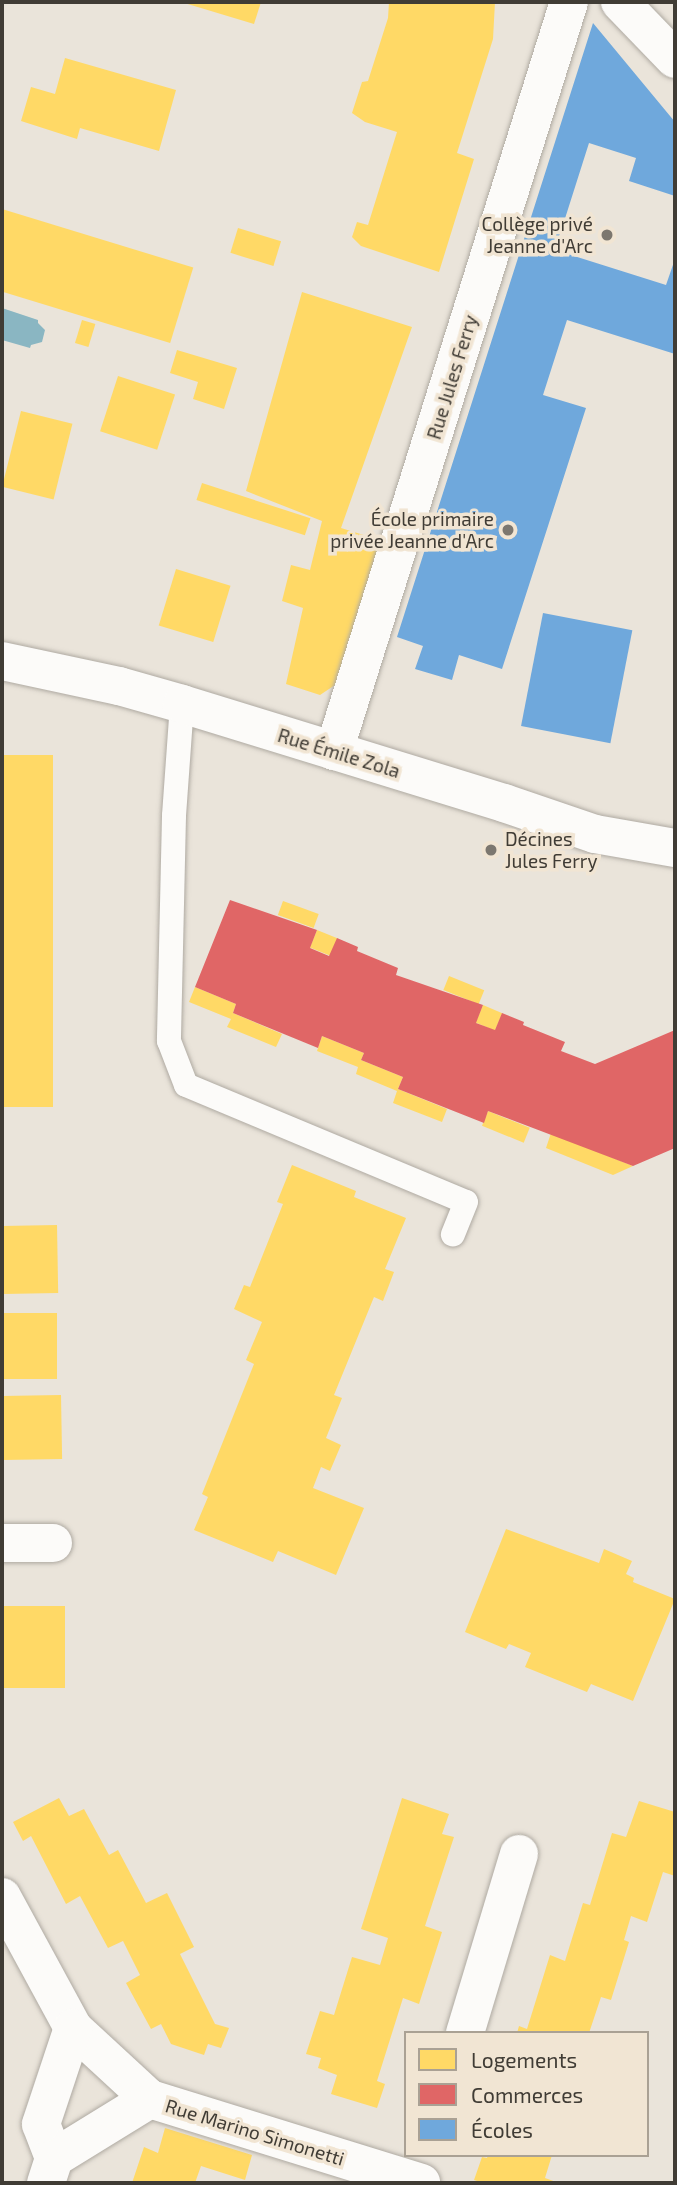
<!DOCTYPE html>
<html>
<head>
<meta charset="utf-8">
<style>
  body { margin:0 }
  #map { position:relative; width:677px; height:2185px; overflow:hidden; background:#eae4da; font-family:"Exo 2",sans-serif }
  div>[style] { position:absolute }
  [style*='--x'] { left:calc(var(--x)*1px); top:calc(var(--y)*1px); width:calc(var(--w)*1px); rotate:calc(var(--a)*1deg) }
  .water>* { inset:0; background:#8ab6c2 }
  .homes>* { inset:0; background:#ffd966; transform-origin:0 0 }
  .shops>* { inset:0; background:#e06666 }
  .schools>* { inset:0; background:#6fa8dc; transform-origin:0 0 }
  .roads { filter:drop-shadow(0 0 2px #afaaa2) drop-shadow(0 0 2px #afaaa2) }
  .service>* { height:24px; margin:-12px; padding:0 12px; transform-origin:12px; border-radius:12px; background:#fcfbf9 }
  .minor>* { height:38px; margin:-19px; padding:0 19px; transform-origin:19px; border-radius:19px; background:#fcfbf9 }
  .tertiary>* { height:38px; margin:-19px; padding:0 19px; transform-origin:19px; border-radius:19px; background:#fcfbf9 }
  .dots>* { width:19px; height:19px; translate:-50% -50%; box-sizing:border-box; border:4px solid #f1e5d3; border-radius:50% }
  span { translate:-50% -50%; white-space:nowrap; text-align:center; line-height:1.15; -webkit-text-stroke:7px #f1e5d3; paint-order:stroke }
  .poi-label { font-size:19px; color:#403c35 }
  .right { translate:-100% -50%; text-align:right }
  .left { translate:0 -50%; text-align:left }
  .street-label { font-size:19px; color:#403c35 }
  .frame { position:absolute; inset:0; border:4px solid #403c35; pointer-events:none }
  .legend { position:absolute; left:404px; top:2031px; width:245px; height:126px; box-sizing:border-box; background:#f1e5d3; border:2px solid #aaa194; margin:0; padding:9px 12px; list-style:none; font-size:21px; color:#403c35 }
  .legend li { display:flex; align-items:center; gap:14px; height:35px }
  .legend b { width:35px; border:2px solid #aaa194 }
</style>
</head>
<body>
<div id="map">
  <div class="water">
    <div style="clip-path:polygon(2px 308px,38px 320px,38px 323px,45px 330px,42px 342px,31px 345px,30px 348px,2px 340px)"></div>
  </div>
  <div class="homes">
    <div style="clip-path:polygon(181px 2px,261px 2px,254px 24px)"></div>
    <div style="clip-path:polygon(389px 2px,495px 2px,493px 39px,457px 153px,474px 159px,439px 272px,361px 246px,352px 237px,357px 222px,368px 225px,397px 132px,365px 122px,352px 113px,362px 82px,368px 81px,388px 18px)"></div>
    <div style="clip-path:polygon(65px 58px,176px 90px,159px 151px,80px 128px,77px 139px,21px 121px,31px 87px,55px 94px)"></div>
    <div style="left:2px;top:209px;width:200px;height:79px;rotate:17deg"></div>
    <div style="left:238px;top:228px;width:45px;height:26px;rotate:17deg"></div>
    <div style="clip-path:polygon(302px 292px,412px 327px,341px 528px,380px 540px,338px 683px,320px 695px,286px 684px,303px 608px,282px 601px,291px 565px,310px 570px,322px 521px,246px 491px)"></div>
    <div style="left:82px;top:320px;width:14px;height:24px;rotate:17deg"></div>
    <div style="clip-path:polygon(177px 350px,237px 368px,224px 409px,193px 399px,198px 382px,170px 373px)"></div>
    <div style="left:118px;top:376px;width:60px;height:58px;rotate:18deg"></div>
    <div style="left:21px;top:411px;width:53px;height:78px;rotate:14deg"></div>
    <div style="left:202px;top:483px;width:114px;height:18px;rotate:18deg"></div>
    <div style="left:176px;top:569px;width:57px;height:59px;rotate:17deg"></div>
    <div style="left:2px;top:755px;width:51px;height:352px"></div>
    <div style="left:283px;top:901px;width:38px;height:15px;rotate:20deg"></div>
    <div style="left:317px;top:930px;width:22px;height:19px;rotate:22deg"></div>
    <div style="left:449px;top:976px;width:38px;height:15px;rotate:22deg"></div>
    <div style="clip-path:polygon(195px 987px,236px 1004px,233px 1013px,282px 1034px,276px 1047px,227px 1027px,231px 1019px,189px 1002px)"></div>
    <div style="left:483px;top:1005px;width:21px;height:19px;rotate:23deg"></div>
    <div style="clip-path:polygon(322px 1036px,364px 1053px,361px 1060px,403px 1077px,398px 1089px,447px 1109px,442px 1122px,393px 1103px,397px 1091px,356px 1074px,358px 1067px,317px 1051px)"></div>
    <div style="left:488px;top:1111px;width:45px;height:16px;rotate:22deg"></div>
    <div style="clip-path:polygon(551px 1133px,633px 1166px,613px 1175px,546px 1148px)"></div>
    <div style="clip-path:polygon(292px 1165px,356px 1191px,354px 1197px,406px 1218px,385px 1269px,394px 1272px,383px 1301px,374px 1297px,334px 1395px,342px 1398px,326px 1438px,341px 1445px,330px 1471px,321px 1467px,313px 1488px,364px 1508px,336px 1575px,278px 1551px,273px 1562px,194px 1530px,208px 1497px,202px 1494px,254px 1364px,246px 1360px,262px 1322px,234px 1309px,244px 1285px,250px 1287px,283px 1204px,277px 1202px)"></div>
    <div style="left:57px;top:1225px;width:68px;height:55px;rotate:89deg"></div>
    <div style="left:2px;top:1313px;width:55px;height:66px"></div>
    <div style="left:61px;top:1395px;width:64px;height:59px;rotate:89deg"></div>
    <div style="clip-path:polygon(506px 1529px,599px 1563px,604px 1549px,632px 1561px,626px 1574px,634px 1578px,633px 1582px,675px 1599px,633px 1701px,591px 1684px,587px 1692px,525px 1667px,531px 1653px,509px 1644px,506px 1649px,465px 1632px)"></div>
    <div style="left:2px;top:1606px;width:63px;height:82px"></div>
    <div style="clip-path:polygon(59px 1798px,69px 1816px,84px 1809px,109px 1855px,118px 1850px,146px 1903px,167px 1893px,194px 1947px,180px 1954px,215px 2024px,229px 2028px,221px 2048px,208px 2044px,204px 2055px,171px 2044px,161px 2024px,151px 2029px,126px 1983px,140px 1975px,123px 1941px,108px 1948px,80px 1896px,66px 1904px,31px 1836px,23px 1841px,13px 1822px)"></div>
    <div style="clip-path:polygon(402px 1798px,449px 1814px,442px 1834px,454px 1837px,425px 1926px,442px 1932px,419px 2004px,403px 1998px,377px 2081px,385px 2084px,377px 2108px,331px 2094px,337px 2075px,318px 2068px,321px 2058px,306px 2054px,320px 2011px,334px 2015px,352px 1957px,380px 1965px,388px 1938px,361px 1929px)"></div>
    <div style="clip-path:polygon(639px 1801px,675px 1812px,675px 1876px,663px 1872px,647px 1922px,631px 1916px,624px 1940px,629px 1942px,611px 2000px,601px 1997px,589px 2033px,517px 2033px,519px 2026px,527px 2029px,550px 1955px,565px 1961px,583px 1903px,590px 1905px,612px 1833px,626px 1837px)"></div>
    <div style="clip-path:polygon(165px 2128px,252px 2155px,245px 2180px,201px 2166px,195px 2183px,132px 2183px,144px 2147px,158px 2153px)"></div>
    <div style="clip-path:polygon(488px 2155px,552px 2155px,545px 2178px,559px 2183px,483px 2183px,474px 2180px,482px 2157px,487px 2158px)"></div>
  </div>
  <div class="shops">
    <div style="clip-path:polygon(230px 900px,317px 930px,310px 948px,329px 956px,337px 938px,358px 947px,357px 951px,398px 968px,396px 975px,483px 1005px,476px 1023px,495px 1030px,502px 1013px,524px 1022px,523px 1025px,565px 1042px,561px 1051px,595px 1064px,675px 1030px,675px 1148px,633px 1166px,488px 1111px,484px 1123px,398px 1089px,403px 1077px,361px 1060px,364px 1053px,322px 1036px,318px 1048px,233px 1013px,236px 1004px,195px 987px)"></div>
  </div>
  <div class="schools">
    <div style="clip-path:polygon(593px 23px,675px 122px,675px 196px,629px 181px,636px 158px,589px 143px,555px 250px,666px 285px,675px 259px,675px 354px,567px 320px,543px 395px,586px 408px,502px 669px,459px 655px,452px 680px,415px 669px,423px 646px,397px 637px)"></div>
    <div style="left:543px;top:613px;width:91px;height:115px;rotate:11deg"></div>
  </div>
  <div class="roads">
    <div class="service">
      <div style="--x:182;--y:704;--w:112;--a:94.1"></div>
      <div style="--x:174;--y:816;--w:225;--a:91.3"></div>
      <div style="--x:169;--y:1041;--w:47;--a:68.9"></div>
      <div style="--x:186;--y:1085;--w:303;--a:22.7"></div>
      <div style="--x:466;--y:1202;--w:35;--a:112"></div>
    </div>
    <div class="minor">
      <div style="--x:2;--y:661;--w:120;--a:12.1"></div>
      <div style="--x:119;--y:686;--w:66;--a:15.9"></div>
      <div style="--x:182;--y:704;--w:337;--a:17.1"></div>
      <div style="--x:504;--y:803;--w:96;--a:18.8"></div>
      <div style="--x:595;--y:834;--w:81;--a:9.9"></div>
      <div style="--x:334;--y:751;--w:785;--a:-72.58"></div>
      <div style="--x:2;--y:1543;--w:51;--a:0"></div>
      <div style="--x:2;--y:1897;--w:149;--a:61.5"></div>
      <div style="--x:73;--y:2028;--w:105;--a:42.7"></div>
      <div style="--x:150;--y:2099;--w:284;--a:17.2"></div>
      <div style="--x:465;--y:2033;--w:187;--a:-73.2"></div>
      <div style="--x:54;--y:2158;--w:113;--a:-31.6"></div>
      <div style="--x:46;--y:2183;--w:26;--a:-72"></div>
      <div style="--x:54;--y:2158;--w:36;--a:-111"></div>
      <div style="--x:41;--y:2124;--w:101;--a:-71.6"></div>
    </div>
    <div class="tertiary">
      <div style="--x:620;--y:2;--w:79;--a:46"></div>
    </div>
  </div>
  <div class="dots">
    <div style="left:607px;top:235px;background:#7c776f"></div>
    <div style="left:508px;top:530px;background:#7c776f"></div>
    <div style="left:491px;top:850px;background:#7c776f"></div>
  </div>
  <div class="poi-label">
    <span class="right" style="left:593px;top:235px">Collège privé<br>Jeanne d'Arc</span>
    <span class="right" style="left:494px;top:530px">École primaire<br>privée Jeanne d'Arc</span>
    <span class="left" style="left:505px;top:850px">Décines<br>Jules Ferry</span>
  </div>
  <div class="street-label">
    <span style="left:452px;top:377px;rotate:-73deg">Rue Jules Ferry</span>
    <span style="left:339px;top:753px;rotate:17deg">Rue Émile Zola</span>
    <span style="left:255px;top:2132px;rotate:17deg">Rue Marino Simonetti</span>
  </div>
  <div class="frame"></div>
  <ul class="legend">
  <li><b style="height:19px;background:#ffd966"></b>Logements</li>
  <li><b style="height:19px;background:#e06666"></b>Commerces</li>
  <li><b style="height:19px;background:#6fa8dc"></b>Écoles</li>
  </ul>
</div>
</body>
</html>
